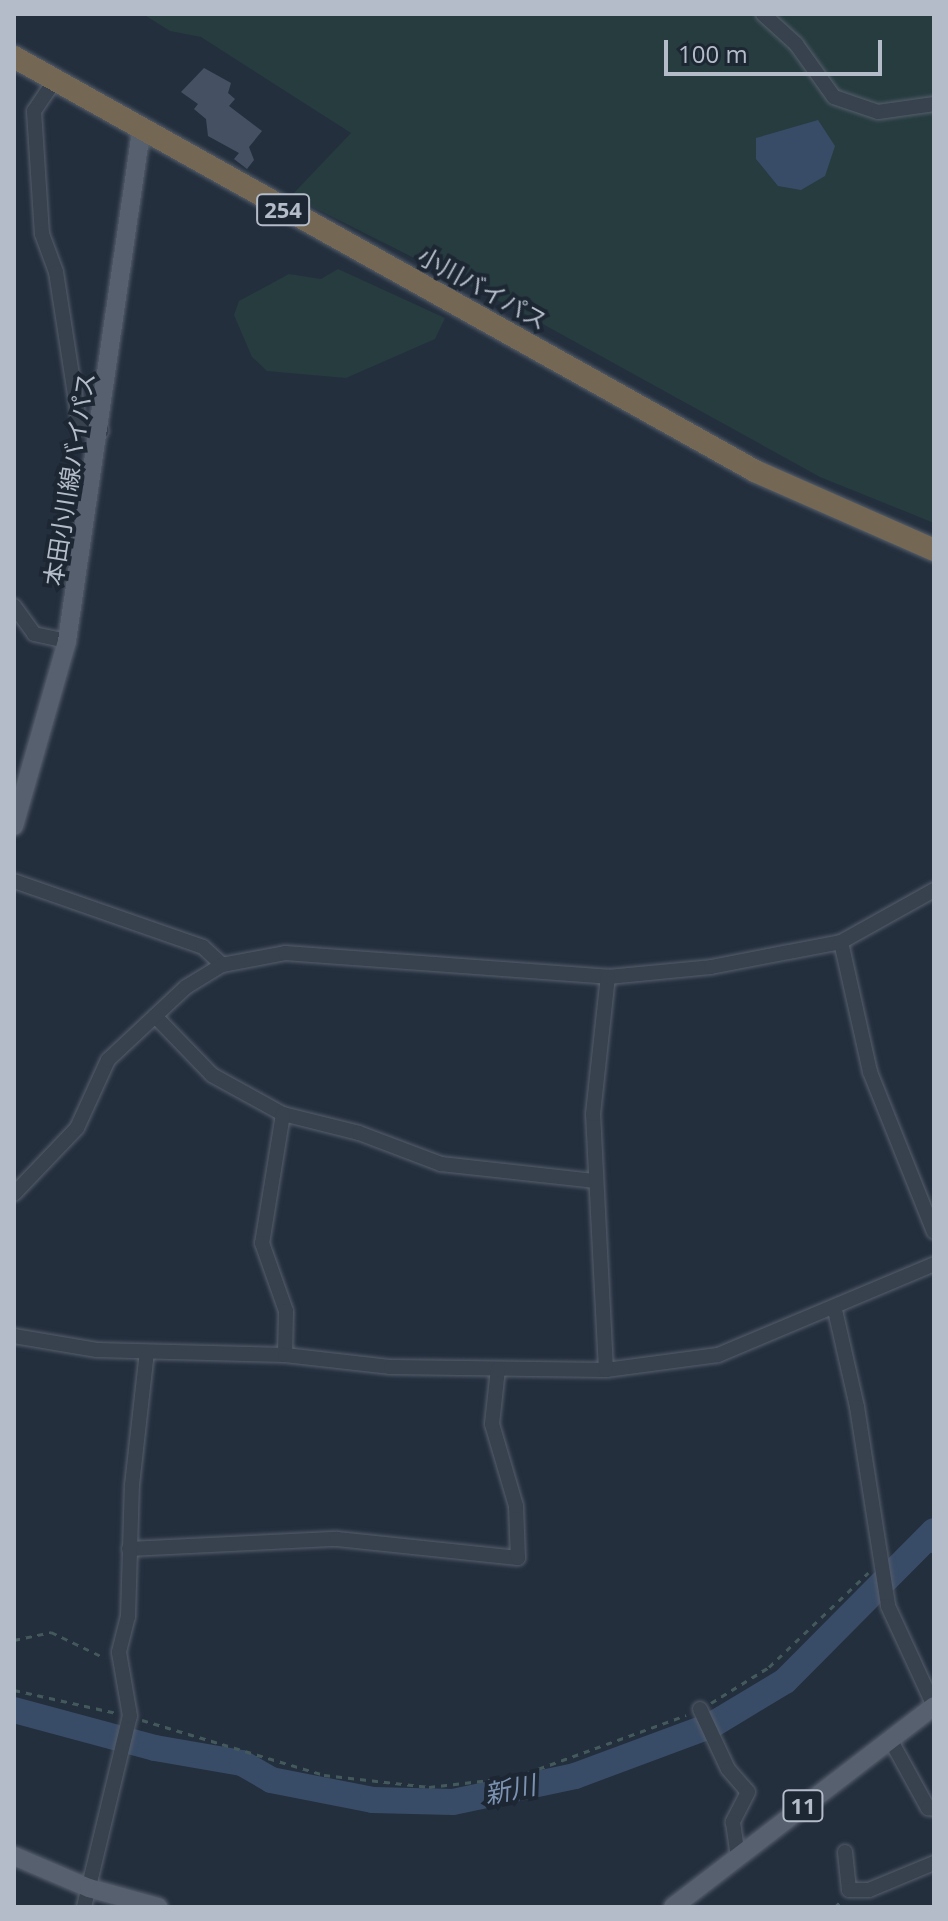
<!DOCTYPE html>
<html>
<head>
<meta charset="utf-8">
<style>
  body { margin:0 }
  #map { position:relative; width:948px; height:1921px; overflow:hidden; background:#242f3e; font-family:"Open Sans","Noto Sans JP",sans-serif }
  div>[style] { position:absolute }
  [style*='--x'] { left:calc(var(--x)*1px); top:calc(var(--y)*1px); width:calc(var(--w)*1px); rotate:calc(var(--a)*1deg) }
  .green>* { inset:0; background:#263c3f }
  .water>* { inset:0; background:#394c67 }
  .stream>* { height:4px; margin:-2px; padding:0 2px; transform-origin:2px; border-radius:2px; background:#394c67 }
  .river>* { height:26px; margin:-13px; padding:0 13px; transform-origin:13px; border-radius:13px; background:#394c67 }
  .building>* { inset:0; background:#455162 }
  .path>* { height:3px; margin-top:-1.5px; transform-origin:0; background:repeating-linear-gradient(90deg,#44595c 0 6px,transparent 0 12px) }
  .roads { filter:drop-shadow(0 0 2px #565f6c) drop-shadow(0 0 2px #565f6c) }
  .minor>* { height:14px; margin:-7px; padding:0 7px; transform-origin:7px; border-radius:7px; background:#38414e }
  .major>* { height:18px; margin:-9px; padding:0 9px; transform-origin:9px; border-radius:9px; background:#56606e }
  .highway>* { height:22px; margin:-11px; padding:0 11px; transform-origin:11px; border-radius:11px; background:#746855 }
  span { translate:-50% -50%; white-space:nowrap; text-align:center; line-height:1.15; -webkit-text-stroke:8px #1d2633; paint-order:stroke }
  .shield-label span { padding:2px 6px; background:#1d2633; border:2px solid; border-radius:6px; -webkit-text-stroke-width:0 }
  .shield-label { font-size:22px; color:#b4bcc9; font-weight:700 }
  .street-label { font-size:24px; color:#b4bcc9 }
  .water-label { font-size:26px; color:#7c92b1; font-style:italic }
  .frame { position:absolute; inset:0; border:16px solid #b4bcc9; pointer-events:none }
  .scale { position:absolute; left:664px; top:40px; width:218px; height:36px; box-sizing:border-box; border:4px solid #b4bcc9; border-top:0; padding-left:10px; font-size:24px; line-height:28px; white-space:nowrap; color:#b4bcc9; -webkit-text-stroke:6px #1d2633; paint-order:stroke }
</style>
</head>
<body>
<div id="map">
  <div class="green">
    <div style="clip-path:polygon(143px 14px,934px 14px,934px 523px,820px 477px,521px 312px,291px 196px,351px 133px,201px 37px,170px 31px)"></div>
    <div style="clip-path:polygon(338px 269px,445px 318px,435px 339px,346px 378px,267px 371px,252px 357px,234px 315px,239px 301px,289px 274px,321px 279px)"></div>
  </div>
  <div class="water">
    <div style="clip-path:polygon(818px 120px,835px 146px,825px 176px,801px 190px,778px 186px,756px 159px,756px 138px)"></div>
  </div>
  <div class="stream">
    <div style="--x:921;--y:1544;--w:15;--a:32"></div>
  </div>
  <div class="river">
    <div style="--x:14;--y:1710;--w:146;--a:15.1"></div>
    <div style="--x:155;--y:1748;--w:88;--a:9.8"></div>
    <div style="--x:242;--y:1763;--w:34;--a:30"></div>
    <div style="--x:271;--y:1780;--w:104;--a:11.1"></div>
    <div style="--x:373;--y:1800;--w:80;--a:1.4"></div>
    <div style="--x:453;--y:1802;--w:125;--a:-12"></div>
    <div style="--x:575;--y:1776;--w:146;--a:-20.4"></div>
    <div style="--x:712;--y:1725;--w:85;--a:-31.1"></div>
    <div style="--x:785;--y:1681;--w:211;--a:-45.2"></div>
  </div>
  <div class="building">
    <div style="clip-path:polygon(204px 68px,231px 83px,228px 93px,235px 99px,229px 106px,262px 131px,249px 147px,254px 160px,247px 169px,234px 159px,239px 153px,208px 136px,206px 119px,194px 109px,198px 104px,181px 92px)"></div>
  </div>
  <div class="path">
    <div style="--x:14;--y:1640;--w:38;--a:-12"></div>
    <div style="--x:51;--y:1632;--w:60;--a:25.7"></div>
    <div style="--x:14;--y:1690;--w:105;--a:12.7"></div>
    <div style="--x:711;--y:1703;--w:68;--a:-31.8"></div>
    <div style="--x:769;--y:1667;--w:137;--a:-43.5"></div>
    <div style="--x:142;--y:1720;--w:190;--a:16.8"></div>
    <div style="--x:324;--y:1775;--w:106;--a:6.5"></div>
    <div style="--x:429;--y:1787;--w:88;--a:-6.6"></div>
    <div style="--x:516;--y:1777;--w:181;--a:-20"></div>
    <div style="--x:835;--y:1907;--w:10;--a:-45"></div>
  </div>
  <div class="roads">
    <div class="minor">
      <div style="--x:763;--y:14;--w:45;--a:42.3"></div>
      <div style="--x:796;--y:44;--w:65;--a:54.4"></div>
      <div style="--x:834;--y:97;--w:46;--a:18.8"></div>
      <div style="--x:878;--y:112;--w:57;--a:-8.1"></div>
      <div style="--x:55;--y:80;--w:37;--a:124"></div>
      <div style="--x:34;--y:111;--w:123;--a:86.3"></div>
      <div style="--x:42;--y:234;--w:40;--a:69.8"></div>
      <div style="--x:56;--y:272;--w:157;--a:81.2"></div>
      <div style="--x:80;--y:427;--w:22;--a:10"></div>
      <div style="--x:14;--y:606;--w:34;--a:54"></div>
      <div style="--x:34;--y:634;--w:34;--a:12"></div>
      <div style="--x:14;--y:881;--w:200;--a:19.2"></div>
      <div style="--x:203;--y:947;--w:26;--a:43"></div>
      <div style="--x:841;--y:942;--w:133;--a:77.4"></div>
      <div style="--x:870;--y:1072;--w:172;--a:68.2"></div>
      <div style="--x:155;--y:1016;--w:82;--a:46"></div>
      <div style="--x:212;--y:1075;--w:81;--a:28.8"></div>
      <div style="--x:283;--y:1114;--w:78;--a:14"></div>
      <div style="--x:359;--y:1133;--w:88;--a:20.7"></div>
      <div style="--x:441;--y:1164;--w:156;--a:6.3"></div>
      <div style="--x:283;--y:1114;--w:131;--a:99.2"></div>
      <div style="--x:262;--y:1243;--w:72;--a:70.6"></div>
      <div style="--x:286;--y:1311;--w:44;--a:91.3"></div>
      <div style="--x:14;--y:1194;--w:91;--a:-46.3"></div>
      <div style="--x:77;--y:1128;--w:75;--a:-65.5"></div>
      <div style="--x:108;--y:1060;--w:107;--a:-43.1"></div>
      <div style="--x:186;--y:987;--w:42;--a:-31.4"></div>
      <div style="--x:222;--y:965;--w:64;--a:-10.8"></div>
      <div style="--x:285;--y:953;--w:324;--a:4.2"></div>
      <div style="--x:608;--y:977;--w:103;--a:-5.5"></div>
      <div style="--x:711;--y:967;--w:132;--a:-10.9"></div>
      <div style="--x:841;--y:942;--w:107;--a:-29.2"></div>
      <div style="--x:835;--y:1310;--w:99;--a:77.2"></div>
      <div style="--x:857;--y:1407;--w:201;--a:81.1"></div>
      <div style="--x:888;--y:1606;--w:110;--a:65.3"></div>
      <div style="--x:14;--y:1336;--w:84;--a:9.6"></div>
      <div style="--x:97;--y:1350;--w:188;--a:1.5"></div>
      <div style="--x:285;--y:1355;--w:107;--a:6.5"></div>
      <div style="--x:391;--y:1367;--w:215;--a:0.8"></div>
      <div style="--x:606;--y:1370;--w:113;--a:-7.6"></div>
      <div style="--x:718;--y:1355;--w:234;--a:-22.8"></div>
      <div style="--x:606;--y:1370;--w:256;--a:-92.9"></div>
      <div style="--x:593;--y:1114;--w:138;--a:-83.8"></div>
      <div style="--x:129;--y:1549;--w:208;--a:-2.8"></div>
      <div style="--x:337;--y:1539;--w:182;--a:6"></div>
      <div style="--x:518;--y:1558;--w:52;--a:-92.2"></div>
      <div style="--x:516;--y:1506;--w:85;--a:-106.3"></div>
      <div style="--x:492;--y:1424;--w:55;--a:-83.8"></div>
      <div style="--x:700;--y:1709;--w:66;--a:65"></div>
      <div style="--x:728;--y:1769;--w:30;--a:49"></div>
      <div style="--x:748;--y:1792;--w:34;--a:117"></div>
      <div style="--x:733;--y:1822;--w:35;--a:82"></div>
      <div style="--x:890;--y:1739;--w:79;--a:61.2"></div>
      <div style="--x:928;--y:1808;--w:6;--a:9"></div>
      <div style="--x:845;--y:1852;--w:38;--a:84"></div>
      <div style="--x:849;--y:1890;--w:20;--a:0"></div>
      <div style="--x:869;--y:1890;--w:70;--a:-22.6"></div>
      <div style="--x:84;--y:1907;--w:196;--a:-76.5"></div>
      <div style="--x:130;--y:1716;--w:65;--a:-99.8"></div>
      <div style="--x:119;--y:1652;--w:36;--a:-76"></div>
      <div style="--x:128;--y:1617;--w:132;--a:-88.3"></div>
      <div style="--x:132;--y:1485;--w:134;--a:-83.6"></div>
    </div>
    <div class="major">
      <div style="--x:14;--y:826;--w:192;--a:-74"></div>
      <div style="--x:67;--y:641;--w:514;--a:-81.73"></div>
      <div style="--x:14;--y:1856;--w:82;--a:23.1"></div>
      <div style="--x:89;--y:1888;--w:72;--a:15.4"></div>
      <div style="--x:673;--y:1907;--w:329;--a:-37.6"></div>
    </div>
    <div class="highway">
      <div style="--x:14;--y:57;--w:849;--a:29.19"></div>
      <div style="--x:755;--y:471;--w:196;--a:23.8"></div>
    </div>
  </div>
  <div class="shield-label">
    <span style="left:283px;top:210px">254</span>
    <span style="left:803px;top:1806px">11</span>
  </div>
  <div class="street-label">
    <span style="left:483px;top:288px;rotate:29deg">小川バイパス</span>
    <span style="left:69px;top:479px;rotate:-81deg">本田小川線バイパス</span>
  </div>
  <div class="water-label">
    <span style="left:510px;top:1790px;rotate:-12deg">新川</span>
  </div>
  <div class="frame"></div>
  <div class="scale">100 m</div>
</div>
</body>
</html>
